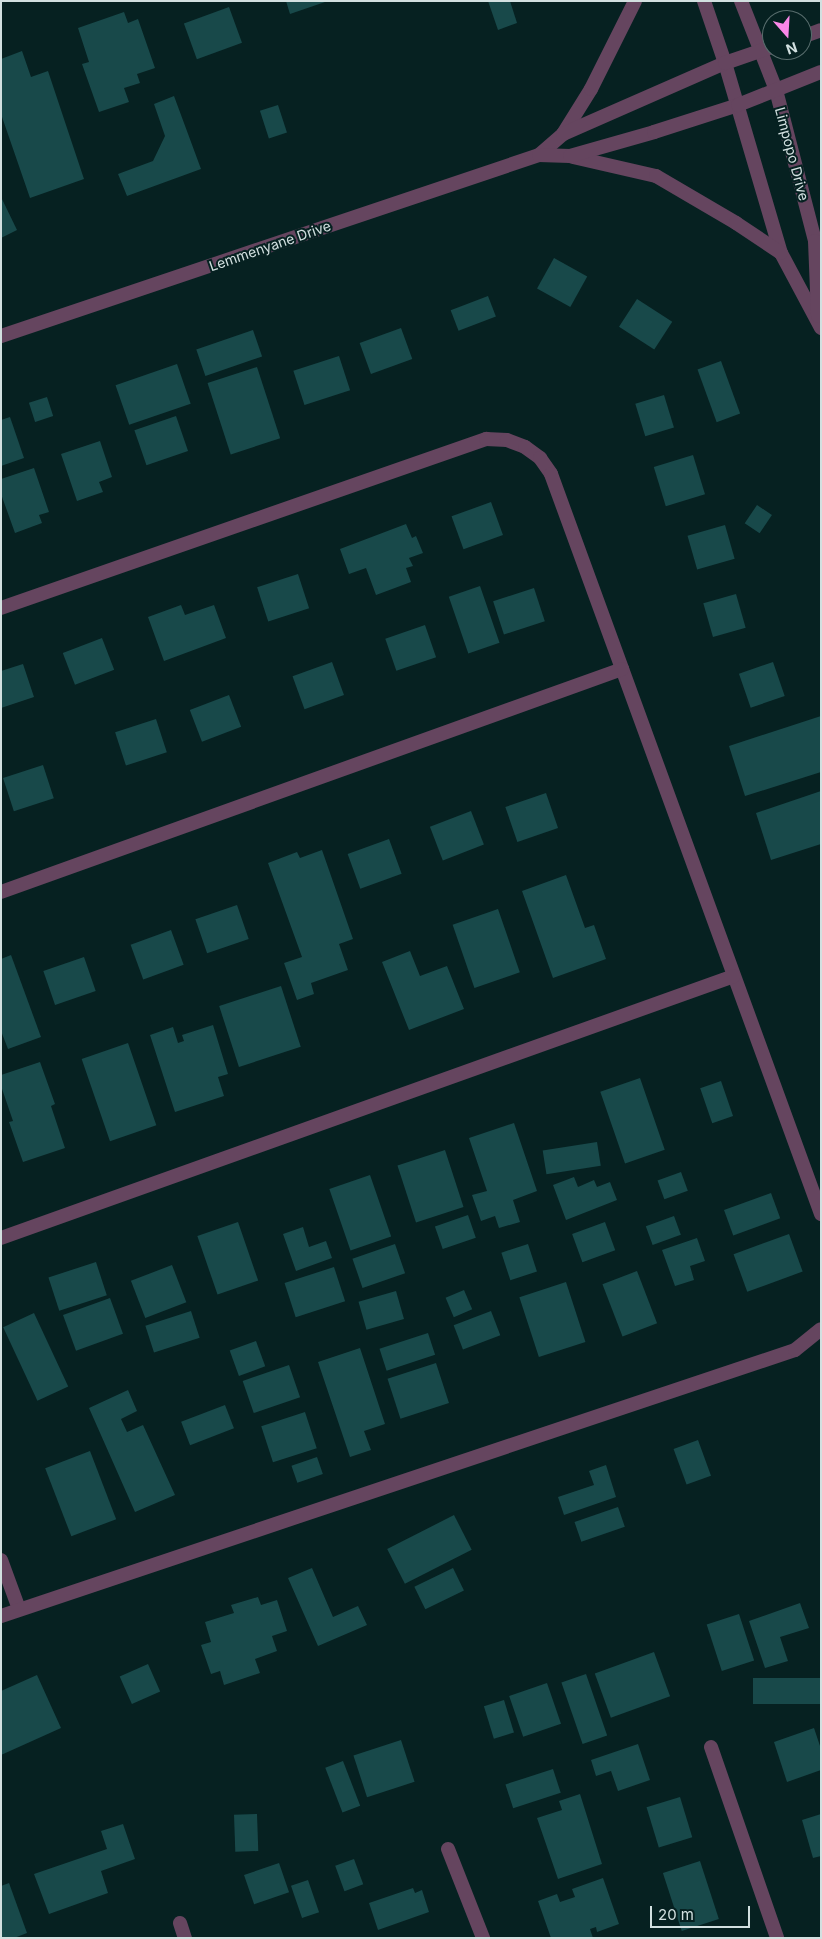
<!DOCTYPE html>
<html>
<head>
<meta charset="utf-8">
<style>
  body { margin:0 }
  #map { position:relative; width:822px; height:1939px; overflow:hidden; background:#062121; font-family:Inter,sans-serif }
  div>[style] { position:absolute }
  [style*='--x'] { left:calc(var(--x)*1px); top:calc(var(--y)*1px); width:calc(var(--w)*1px); rotate:calc(var(--a)*1deg) }
  .building>* { inset:0; background:#18494a; transform-origin:0 0 }
  .minor>* { height:14px; margin:-7px; padding:0 7px; transform-origin:7px; border-radius:7px; background:#65455f }
  .tertiary>* { height:14px; margin:-7px; padding:0 7px; transform-origin:7px; border-radius:7px; background:#65455f }
  span { translate:-50% -50%; white-space:nowrap; text-align:center; line-height:1.15; -webkit-text-stroke:4px #062121; paint-order:stroke }
  .street-label { font-size:14px; color:#d2e0e0 }
  .frame { position:absolute; inset:0; border:2px solid #d2e0e0; pointer-events:none }
  .north { position:absolute; left:762px; top:10px; width:50px; height:50px; box-sizing:border-box; background:#062121; border:1px solid #586d6d; border-radius:50%; rotate:161deg; font-size:14px; font-weight:700; line-height:20px; text-align:center; color:#d2e0e0 }
  .north::after { content:''; display:block; margin:auto; width:18px; height:22px; background:#fa87e8; clip-path:polygon(50% 0,100% 100%,50% 72%,0 100%) }
  .scale { position:absolute; left:650px; top:1906px; width:100px; height:22px; box-sizing:border-box; border:2px solid #d2e0e0; border-top:0; padding-left:6px; font-size:15px; line-height:18px; white-space:nowrap; color:#d2e0e0; -webkit-text-stroke:4px #062121; paint-order:stroke }
</style>
</head>
<body>
<div id="map">
  <div class="building">
    <div style="clip-path:polygon(286px 1px,325px 1px,325px 2px,290px 14px)"></div>
    <div style="clip-path:polygon(488px 1px,510px 1px,517px 23px,498px 30px)"></div>
    <div style="left:229px;top:7px;width:38px;height:48px;rotate:70deg"></div>
    <div style="clip-path:polygon(124px 12px,128px 23px,138px 19px,155px 68px,137px 74px,140px 83px,124px 88px,129px 102px,99px 112px,82px 64px,89px 62px,78px 28px)"></div>
    <div style="clip-path:polygon(22px 51px,31px 77px,48px 71px,84px 179px,30px 198px,1px 114px,1px 59px)"></div>
    <div style="clip-path:polygon(174px 96px,201px 169px,127px 196px,118px 174px,153px 161px,165px 136px,154px 104px)"></div>
    <div style="left:278px;top:105px;width:29px;height:19px;rotate:72deg"></div>
    <div style="clip-path:polygon(1px 197px,17px 230px,1px 238px)"></div>
    <div style="left:554px;top:258px;width:38px;height:35px;rotate:29deg"></div>
    <div style="left:488px;top:296px;width:22px;height:40px;rotate:69deg"></div>
    <div style="left:637px;top:299px;width:42px;height:33px;rotate:33deg"></div>
    <div style="left:401px;top:328px;width:33px;height:44px;rotate:70deg"></div>
    <div style="left:253px;top:330px;width:28px;height:60px;rotate:71deg"></div>
    <div style="left:339px;top:356px;width:36px;height:48px;rotate:72deg"></div>
    <div style="left:721px;top:361px;width:56px;height:25px;rotate:70deg"></div>
    <div style="left:177px;top:364px;width:42px;height:65px;rotate:71deg"></div>
    <div style="left:257px;top:367px;width:75px;height:52px;rotate:72deg"></div>
    <div style="left:664px;top:395px;width:34px;height:30px;rotate:73deg"></div>
    <div style="left:47px;top:397px;width:20px;height:19px;rotate:72deg"></div>
    <div style="left:176px;top:416px;width:37px;height:44px;rotate:71deg"></div>
    <div style="clip-path:polygon(10px 417px,24px 458px,1px 466px,1px 420px)"></div>
    <div style="clip-path:polygon(100px 441px,112px 477px,99px 482px,103px 492px,77px 501px,61px 454px)"></div>
    <div style="left:693px;top:455px;width:41px;height:41px;rotate:73deg"></div>
    <div style="clip-path:polygon(34px 468px,49px 512px,39px 515px,42px 523px,15px 533px,1px 494px,1px 479px)"></div>
    <div style="left:491px;top:502px;width:35px;height:42px;rotate:70deg"></div>
    <div style="left:757px;top:505px;width:18px;height:22px;rotate:34deg"></div>
    <div style="clip-path:polygon(406px 524px,412px 538px,416px 536px,423px 553px,409px 558px,413px 566px,406px 568px,411px 582px,376px 595px,366px 568px,349px 574px,340px 549px)"></div>
    <div style="left:725px;top:525px;width:35px;height:39px;rotate:74deg"></div>
    <div style="left:298px;top:574px;width:36px;height:43px;rotate:72deg"></div>
    <div style="left:480px;top:586px;width:60px;height:33px;rotate:71deg"></div>
    <div style="left:534px;top:588px;width:35px;height:43px;rotate:72deg"></div>
    <div style="left:736px;top:594px;width:35px;height:34px;rotate:74deg"></div>
    <div style="clip-path:polygon(181px 605px,185px 615px,214px 605px,226px 638px,164px 661px,148px 617px)"></div>
    <div style="left:425px;top:625px;width:34px;height:42px;rotate:71deg"></div>
    <div style="left:102px;top:638px;width:34px;height:42px;rotate:69deg"></div>
    <div style="left:332px;top:662px;width:35px;height:42px;rotate:70deg"></div>
    <div style="left:773px;top:662px;width:36px;height:36px;rotate:71deg"></div>
    <div style="clip-path:polygon(23px 664px,34px 697px,1px 708px,1px 671px)"></div>
    <div style="left:229px;top:695px;width:34px;height:42px;rotate:69deg"></div>
    <div style="clip-path:polygon(821px 716px,821px 772px,745px 796px,729px 746px)"></div>
    <div style="left:156px;top:719px;width:35px;height:43px;rotate:72deg"></div>
    <div style="left:43px;top:765px;width:35px;height:42px;rotate:72deg"></div>
    <div style="clip-path:polygon(821px 791px,821px 844px,771px 860px,756px 813px)"></div>
    <div style="left:546px;top:793px;width:37px;height:43px;rotate:71deg"></div>
    <div style="left:471px;top:811px;width:36px;height:44px;rotate:69deg"></div>
    <div style="left:389px;top:839px;width:37px;height:44px;rotate:70deg"></div>
    <div style="clip-path:polygon(322px 850px,353px 939px,339px 944px,348px 970px,311px 983px,314px 994px,297px 1000px,284px 963px,302px 957px,268px 863px,297px 852px,300px 858px)"></div>
    <div style="clip-path:polygon(566px 875px,585px 928px,594px 925px,606px 959px,553px 978px,522px 891px)"></div>
    <div style="left:237px;top:905px;width:36px;height:44px;rotate:71deg"></div>
    <div style="left:498px;top:909px;width:67px;height:48px;rotate:71deg"></div>
    <div style="left:171px;top:930px;width:37px;height:43px;rotate:70deg"></div>
    <div style="clip-path:polygon(410px 951px,420px 976px,447px 966px,464px 1009px,409px 1030px,382px 962px)"></div>
    <div style="clip-path:polygon(11px 955px,41px 1037px,8px 1049px,1px 1031px,1px 959px)"></div>
    <div style="left:84px;top:957px;width:36px;height:43px;rotate:71deg"></div>
    <div style="left:281px;top:986px;width:64px;height:65px;rotate:72deg"></div>
    <div style="clip-path:polygon(213px 1025px,228px 1074px,218px 1077px,224px 1096px,175px 1112px,150px 1035px,173px 1027px,178px 1043px,184px 1041px,182px 1035px)"></div>
    <div style="left:128px;top:1043px;width:87px;height:49px;rotate:71deg"></div>
    <div style="clip-path:polygon(40px 1062px,55px 1104px,51px 1106px,65px 1148px,23px 1162px,9px 1122px,13px 1121px,1px 1086px,1px 1075px)"></div>
    <div style="left:640px;top:1078px;width:76px;height:42px;rotate:71deg"></div>
    <div style="left:721px;top:1081px;width:37px;height:22px;rotate:71deg"></div>
    <div style="clip-path:polygon(514px 1123px,537px 1191px,513px 1200px,520px 1222px,499px 1228px,495px 1216px,481px 1221px,472px 1195px,487px 1191px,469px 1138px)"></div>
    <div style="left:597px;top:1142px;width:24px;height:55px;rotate:81deg"></div>
    <div style="left:445px;top:1150px;width:60px;height:50px;rotate:72deg"></div>
    <div style="left:681px;top:1172px;width:20px;height:25px;rotate:70deg"></div>
    <div style="left:370px;top:1175px;width:65px;height:43px;rotate:71deg"></div>
    <div style="clip-path:polygon(574px 1177px,578px 1187px,594px 1180px,597px 1187px,610px 1182px,617px 1200px,566px 1220px,553px 1185px)"></div>
    <div style="left:771px;top:1193px;width:27px;height:50px;rotate:70deg"></div>
    <div style="left:468px;top:1215px;width:24px;height:35px;rotate:71deg"></div>
    <div style="left:674px;top:1216px;width:20px;height:30px;rotate:70deg"></div>
    <div style="left:238px;top:1222px;width:62px;height:43px;rotate:71deg"></div>
    <div style="left:605px;top:1222px;width:30px;height:35px;rotate:70deg"></div>
    <div style="clip-path:polygon(303px 1227px,309px 1247px,326px 1241px,332px 1258px,296px 1271px,283px 1234px)"></div>
    <div style="left:789px;top:1234px;width:40px;height:59px;rotate:70deg"></div>
    <div style="clip-path:polygon(697px 1238px,705px 1261px,690px 1266px,694px 1280px,675px 1286px,662px 1250px)"></div>
    <div style="left:395px;top:1244px;width:31px;height:45px;rotate:71deg"></div>
    <div style="left:528px;top:1244px;width:29px;height:28px;rotate:72deg"></div>
    <div style="left:96px;top:1262px;width:35px;height:50px;rotate:72deg"></div>
    <div style="left:172px;top:1265px;width:40px;height:44px;rotate:69deg"></div>
    <div style="left:334px;top:1267px;width:36px;height:52px;rotate:72deg"></div>
    <div style="left:637px;top:1271px;width:56px;height:37px;rotate:69deg"></div>
    <div style="left:566px;top:1282px;width:63px;height:49px;rotate:72deg"></div>
    <div style="left:464px;top:1290px;width:21px;height:20px;rotate:67deg"></div>
    <div style="left:396px;top:1291px;width:29px;height:39px;rotate:74deg"></div>
    <div style="left:110px;top:1298px;width:38px;height:50px;rotate:70deg"></div>
    <div style="left:191px;top:1311px;width:28px;height:48px;rotate:72deg"></div>
    <div style="left:491px;top:1311px;width:26px;height:40px;rotate:69deg"></div>
    <div style="left:34px;top:1313px;width:81px;height:34px;rotate:65deg"></div>
    <div style="left:428px;top:1333px;width:23px;height:51px;rotate:72deg"></div>
    <div style="left:256px;top:1341px;width:27px;height:28px;rotate:70deg"></div>
    <div style="clip-path:polygon(360px 1348px,385px 1424px,364px 1431px,371px 1450px,350px 1457px,318px 1362px)"></div>
    <div style="left:436px;top:1363px;width:42px;height:51px;rotate:72deg"></div>
    <div style="left:289px;top:1365px;width:34px;height:49px;rotate:71deg"></div>
    <div style="clip-path:polygon(128px 1390px,137px 1411px,121px 1419px,127px 1432px,143px 1425px,175px 1495px,135px 1512px,89px 1408px)"></div>
    <div style="left:225px;top:1405px;width:25px;height:47px;rotate:69deg"></div>
    <div style="left:305px;top:1412px;width:38px;height:46px;rotate:72deg"></div>
    <div style="left:698px;top:1440px;width:38px;height:26px;rotate:70deg"></div>
    <div style="left:90px;top:1451px;width:73px;height:48px;rotate:69deg"></div>
    <div style="left:317px;top:1457px;width:18px;height:27px;rotate:71deg"></div>
    <div style="clip-path:polygon(606px 1465px,616px 1497px,564px 1515px,558px 1497px,594px 1485px,589px 1471px)"></div>
    <div style="left:618px;top:1507px;width:21px;height:46px;rotate:71deg"></div>
    <div style="left:454px;top:1515px;width:39px;height:75px;rotate:63deg"></div>
    <div style="clip-path:polygon(312px 1568px,333px 1617px,358px 1606px,367px 1625px,318px 1646px,288px 1578px)"></div>
    <div style="left:453px;top:1568px;width:25px;height:43px;rotate:64deg"></div>
    <div style="clip-path:polygon(258px 1597px,261px 1605px,277px 1600px,287px 1631px,272px 1636px,277px 1651px,255px 1659px,260px 1673px,224px 1685px,220px 1671px,211px 1674px,201px 1645px,211px 1642px,205px 1622px,234px 1613px,231px 1605px)"></div>
    <div style="clip-path:polygon(800px 1603px,809px 1628px,780px 1637px,788px 1661px,765px 1668px,749px 1621px)"></div>
    <div style="left:739px;top:1614px;width:49px;height:34px;rotate:72deg"></div>
    <div style="left:654px;top:1652px;width:47px;height:63px;rotate:70deg"></div>
    <div style="left:148px;top:1664px;width:30px;height:31px;rotate:66deg"></div>
    <div style="left:586px;top:1674px;width:65px;height:26px;rotate:71deg"></div>
    <div style="clip-path:polygon(37px 1675px,61px 1728px,1px 1755px,1px 1691px)"></div>
    <div style="left:821px;top:1678px;width:26px;height:68px;rotate:90deg"></div>
    <div style="left:547px;top:1683px;width:43px;height:40px;rotate:71deg"></div>
    <div style="left:504px;top:1700px;width:34px;height:21px;rotate:73deg"></div>
    <div style="clip-path:polygon(814px 1728px,821px 1749px,821px 1770px,787px 1782px,774px 1742px)"></div>
    <div style="left:401px;top:1740px;width:44px;height:50px;rotate:72deg"></div>
    <div style="clip-path:polygon(638px 1744px,650px 1780px,618px 1791px,611px 1771px,596px 1776px,591px 1760px)"></div>
    <div style="left:343px;top:1761px;width:48px;height:19px;rotate:69deg"></div>
    <div style="left:553px;top:1769px;width:25px;height:50px;rotate:72deg"></div>
    <div style="clip-path:polygon(580px 1794px,602px 1864px,558px 1879px,537px 1818px,562px 1810px,559px 1801px)"></div>
    <div style="left:680px;top:1797px;width:42px;height:35px;rotate:73deg"></div>
    <div style="left:257px;top:1814px;width:37px;height:23px;rotate:88deg"></div>
    <div style="clip-path:polygon(821px 1814px,821px 1856px,813px 1858px,802px 1820px)"></div>
    <div style="clip-path:polygon(123px 1824px,135px 1859px,101px 1871px,108px 1893px,49px 1914px,34px 1874px,107px 1849px,101px 1831px)"></div>
    <div style="left:354px;top:1859px;width:27px;height:20px;rotate:70deg"></div>
    <div style="left:700px;top:1861px;width:61px;height:39px;rotate:72deg"></div>
    <div style="left:279px;top:1863px;width:31px;height:37px;rotate:71deg"></div>
    <div style="clip-path:polygon(603px 1878px,619px 1924px,597px 1932px,596px 1927px,590px 1929px,593px 1938px,551px 1938px,538px 1901px,557px 1894px,560px 1902px,575px 1897px,572px 1889px)"></div>
    <div style="left:308px;top:1880px;width:34px;height:18px;rotate:71deg"></div>
    <div style="clip-path:polygon(9px 1883px,27px 1933px,14px 1938px,1px 1938px,1px 1886px)"></div>
    <div style="clip-path:polygon(413px 1888px,415px 1893px,422px 1890px,429px 1912px,378px 1930px,369px 1903px)"></div>
  </div>
  <div class="minor">
    <div style="--x:1;--y:608;--w:514;--a:-19.21"></div>
    <div style="--x:486;--y:439;--w:21;--a:3"></div>
    <div style="--x:507;--y:440;--w:19;--a:21"></div>
    <div style="--x:525;--y:447;--w:19;--a:36"></div>
    <div style="--x:540;--y:458;--w:19;--a:55"></div>
    <div style="--x:551;--y:474;--w:788;--a:69.95"></div>
    <div style="--x:1;--y:892;--w:660;--a:-19.75"></div>
    <div style="--x:1;--y:1238;--w:778;--a:-19.67"></div>
    <div style="--x:1;--y:1560;--w:52;--a:69.8"></div>
    <div style="--x:1;--y:1616;--w:837;--a:-18.52"></div>
    <div style="--x:795;--y:1350;--w:33;--a:-39"></div>
    <div style="--x:711;--y:1747;--w:202;--a:70.9"></div>
    <div style="--x:448;--y:1849;--w:96;--a:68.5"></div>
    <div style="--x:180;--y:1923;--w:16;--a:72"></div>
  </div>
  <div class="tertiary">
    <div style="--x:704;--y:1;--w:65;--a:71.3"></div>
    <div style="--x:725;--y:63;--w:198;--a:73.6"></div>
    <div style="--x:781;--y:253;--w:85;--a:61.9"></div>
    <div style="--x:741;--y:1;--w:96;--a:68.5"></div>
    <div style="--x:776;--y:90;--w:156;--a:75.5"></div>
    <div style="--x:815;--y:241;--w:75;--a:87.7"></div>
    <div style="--x:802;--y:37;--w:20;--a:-20"></div>
    <div style="--x:563;--y:134;--w:53;--a:-58.1"></div>
    <div style="--x:591;--y:89;--w:98;--a:-63.4"></div>
    <div style="--x:539;--y:155;--w:32;--a:-41"></div>
    <div style="--x:563;--y:134;--w:177;--a:-23.7"></div>
    <div style="--x:725;--y:63;--w:50;--a:-18.8"></div>
    <div style="--x:573;--y:157;--w:85;--a:12.9"></div>
    <div style="--x:656;--y:176;--w:93;--a:30.4"></div>
    <div style="--x:736;--y:223;--w:54;--a:33.7"></div>
    <div style="--x:1;--y:336;--w:568;--a:-18.59"></div>
    <div style="--x:539;--y:155;--w:31;--a:2"></div>
    <div style="--x:570;--y:156;--w:87;--a:-15.9"></div>
    <div style="--x:654;--y:132;--w:88;--a:-17.8"></div>
    <div style="--x:738;--y:105;--w:89;--a:-21.7"></div>
  </div>
  <div class="street-label">
    <span style="left:792px;top:154px;rotate:75deg">Limpopo Drive</span>
    <span style="left:270px;top:246px;rotate:-19deg">Lemmenyane Drive</span>
  </div>
  <div class="frame"></div>
  <div class="north">N</div>
  <div class="scale">20 m</div>
</div>
</body>
</html>
